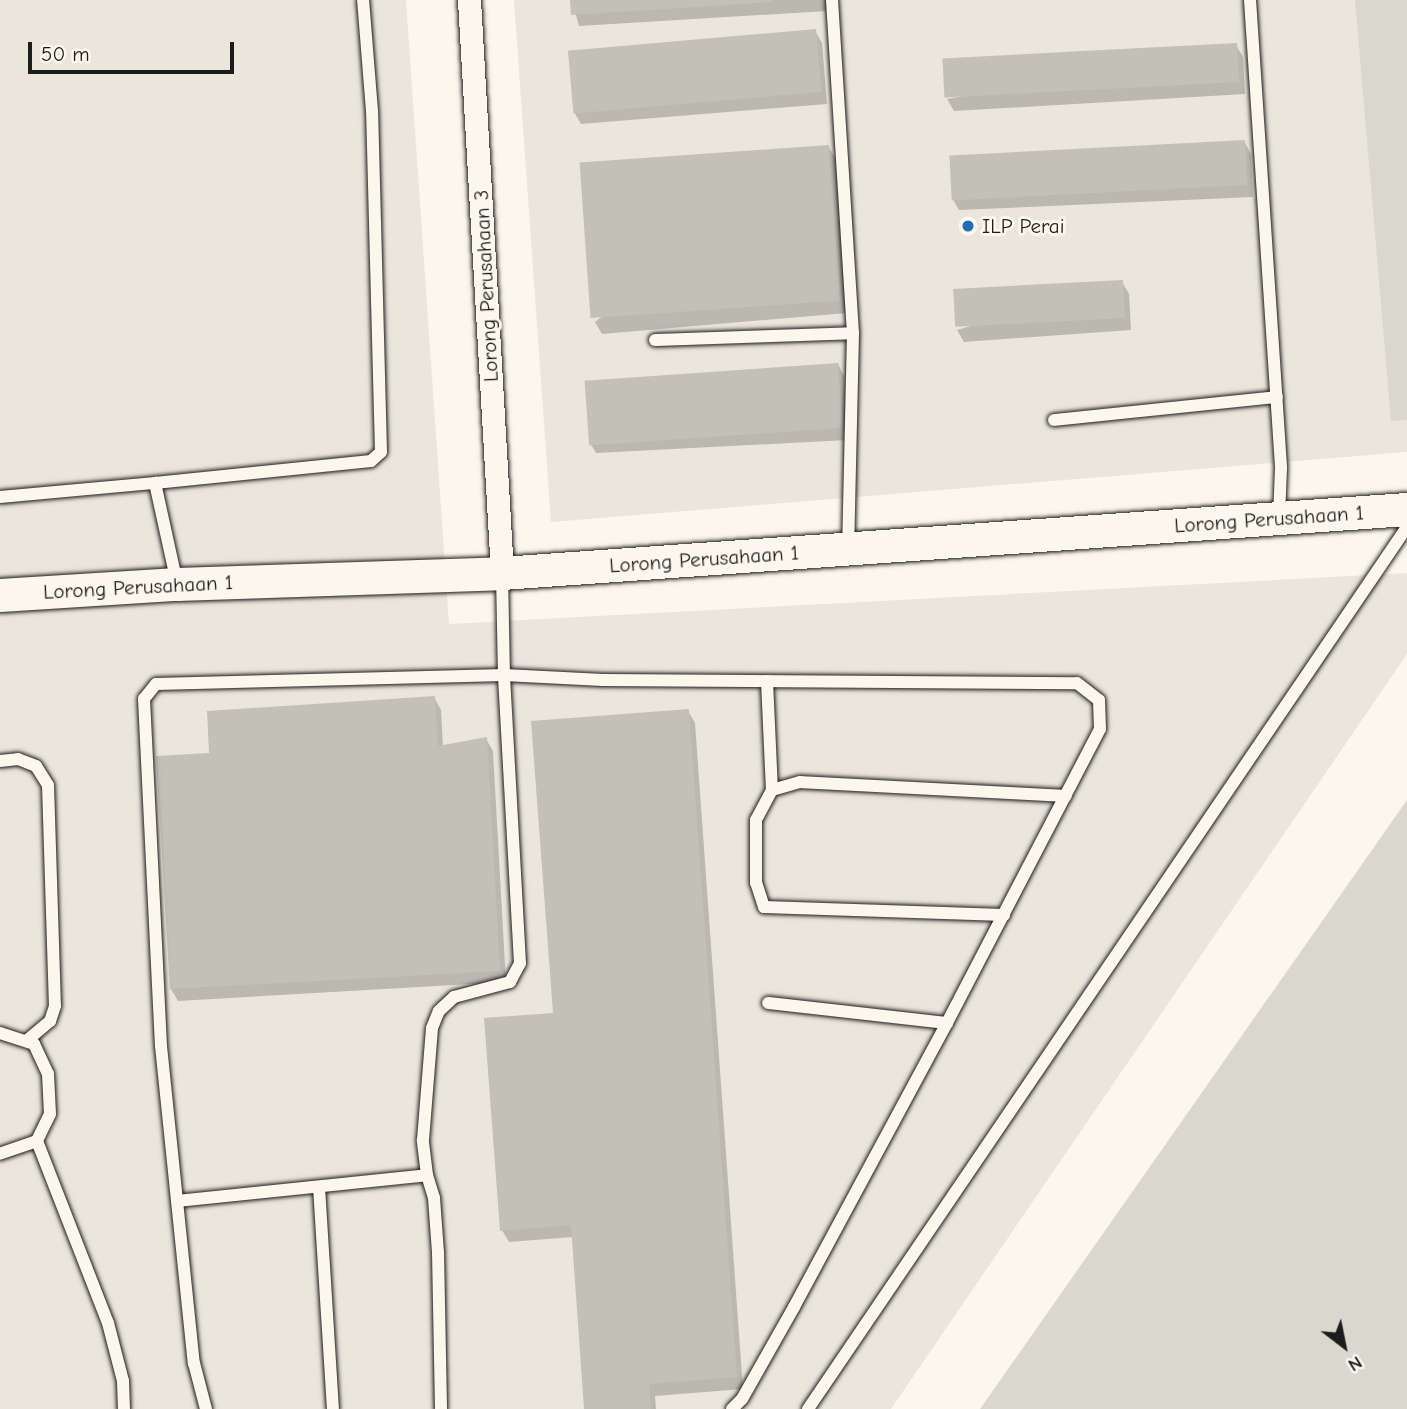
<!DOCTYPE html>
<html>
<head>
<meta charset="utf-8">
<style>
  body { margin:0 }
  #map { position:relative; width:1407px; height:1409px; overflow:hidden; background:#fbf7ec; font-family:"Comic Neue",sans-serif }
  div>[style] { position:absolute }
  [style*='--x'] { left:calc(var(--x)*1px); top:calc(var(--y)*1px); width:calc(var(--w)*1px); rotate:calc(var(--a)*1deg) }
  .built>* { inset:0; background:#eae6dc }
  .green>* { inset:0; background:#dad7ce }
  .shadow>* { inset:0; background:#0003 }
  .building>* { inset:0; background:#c3c0b8; transform-origin:0 0 }
  .roads { filter:drop-shadow(0 0 2px #1c1c1c) drop-shadow(0 0 2px #1c1c1c) }
  .lane>* { height:12px; margin:-6px; padding:0 6px; transform-origin:6px; border-radius:6px; background:#fbf7ec }
  .street>* { height:23px; margin:-11.5px; padding:0 11.5px; transform-origin:11.5px; border-radius:11.5px; background:#fbf7ec }
  .secondary>* { height:33px; margin:-16.5px; padding:0 16.5px; transform-origin:16.5px; border-radius:16.5px; background:#fbf7ec }
  .dots>* { width:19px; height:19px; translate:-50% -50%; box-sizing:border-box; border:4px solid #fbf7ec; border-radius:50% }
  span { translate:-50% -50%; white-space:nowrap; text-align:center; line-height:1.15; -webkit-text-stroke:6px #fbf7ec; paint-order:stroke }
  .poi-label { font-size:21px; color:#1c1c1c }
  .left { translate:0 -50%; text-align:left }
  .street-label { font-size:21px; color:#1c1c1c }
  .north { position:absolute; left:1309px; top:1311px; width:70px; height:70px; -webkit-text-stroke:5px #fbf7ec; paint-order:stroke; rotate:148deg; font-size:19px; font-weight:700; line-height:28px; text-align:center; color:#1c1c1c }
  .north::after { content:''; display:block; margin:auto; width:24px; height:32px; background:#1c1c1c; clip-path:polygon(50% 0,100% 100%,50% 72%,0 100%) }
  .scale { position:absolute; left:28px; top:42px; width:206px; height:32px; box-sizing:border-box; border:4px solid #1c1c1c; border-top:0; padding-left:9px; font-size:21px; line-height:24px; white-space:nowrap; color:#1c1c1c; -webkit-text-stroke:5px #fbf7ec; paint-order:stroke }
</style>
</head>
<body>
<div id="map">
  <div class="built">
    <div style="clip-path:polygon(0 0,406px 0,449px 624px,1407px 573px,1407px 654px,891px 1409px,0 1409px)"></div>
    <div style="clip-path:polygon(514px 0,1407px 0,1407px 452px,551px 522px)"></div>
  </div>
  <div class="green">
    <div style="clip-path:polygon(1355px 0,1407px 0,1407px 420px,1391px 421px)"></div>
    <div style="clip-path:polygon(1407px 800px,1407px 1409px,980px 1409px)"></div>
  </div>
  <div class="shadow">
    <div style="clip-path:polygon(572px 0,827px 0,828px 11px,579px 26px)"></div>
    <div style="clip-path:polygon(815px 31px,822px 43px,827px 104px,581px 124px,574px 112px,569px 51px)"></div>
    <div style="clip-path:polygon(1236px 45px,1243px 57px,1245px 94px,954px 111px,947px 99px)"></div>
    <div style="clip-path:polygon(1244px 141px,1251px 154px,1253px 197px,959px 210px,952px 198px)"></div>
    <div style="clip-path:polygon(828px 146px,835px 158px,847px 313px,602px 334px,595px 322px)"></div>
    <div style="clip-path:polygon(1122px 282px,1129px 294px,1131px 330px,964px 342px,957px 330px)"></div>
    <div style="clip-path:polygon(838px 364px,844px 376px,848px 440px,596px 453px,589px 441px)"></div>
    <div style="clip-path:polygon(434px 697px,441px 710px,443px 747px,486px 739px,493px 751px,506px 982px,178px 1001px,171px 989px,211px 754px)"></div>
    <div style="clip-path:polygon(688px 711px,695px 723px,743px 1389px,655px 1396px,656px 1409px,586px 1409px,573px 1237px,509px 1242px,502px 1230px,555px 1014px)"></div>
  </div>
  <div class="building">
    <div style="clip-path:polygon(570px 0,772px 0,772px 2px,571px 15px)"></div>
    <div style="left:816px;top:29px;width:63px;height:249px;rotate:85deg"></div>
    <div style="left:1237px;top:43px;width:39px;height:295px;rotate:87deg"></div>
    <div style="left:1245px;top:140px;width:45px;height:296px;rotate:87deg"></div>
    <div style="left:829px;top:145px;width:156px;height:250px;rotate:86deg"></div>
    <div style="left:1123px;top:280px;width:38px;height:170px;rotate:87deg"></div>
    <div style="left:838px;top:363px;width:65px;height:254px;rotate:86deg"></div>
    <div style="clip-path:polygon(435px 696px,438px 746px,487px 737px,500px 971px,170px 989px,156px 756px,209px 753px,207px 711px)"></div>
    <div style="clip-path:polygon(689px 709px,737px 1377px,649px 1384px,651px 1409px,584px 1409px,571px 1225px,500px 1231px,484px 1018px,553px 1013px,531px 721px)"></div>
  </div>
  <div class="roads">
    <div class="lane">
      <div style="--x:832;--y:0;--w:334;--a:86.4"></div>
      <div style="--x:853;--y:333;--w:215;--a:91.3"></div>
      <div style="--x:1250;--y:0;--w:469;--a:86.2"></div>
      <div style="--x:1281;--y:468;--w:49;--a:92.3"></div>
      <div style="--x:655;--y:340;--w:198;--a:-2"></div>
      <div style="--x:1054;--y:420;--w:224;--a:-5.9"></div>
      <div style="--x:155;--y:483;--w:217;--a:-5.8"></div>
      <div style="--x:371;--y:461;--w:13;--a:-42"></div>
      <div style="--x:381;--y:452;--w:341;--a:-91.5"></div>
      <div style="--x:372;--y:111;--w:111;--a:-94.6"></div>
      <div style="--x:0;--y:497;--w:156;--a:-5.2"></div>
      <div style="--x:155;--y:483;--w:102;--a:77.6"></div>
      <div style="--x:502;--y:573;--w:102;--a:88.9"></div>
      <div style="--x:504;--y:675;--w:99;--a:2.9"></div>
      <div style="--x:603;--y:680;--w:474;--a:0.4"></div>
      <div style="--x:1077;--y:683;--w:28;--a:38"></div>
      <div style="--x:1099;--y:700;--w:29;--a:88"></div>
      <div style="--x:1100;--y:729;--w:331;--a:117.5"></div>
      <div style="--x:947;--y:1023;--w:180;--a:-173.6"></div>
      <div style="--x:767;--y:681;--w:109;--a:87.4"></div>
      <div style="--x:0;--y:761;--w:18;--a:-6"></div>
      <div style="--x:18;--y:759;--w:19;--a:21"></div>
      <div style="--x:36;--y:766;--w:22;--a:58"></div>
      <div style="--x:48;--y:785;--w:221;--a:88.2"></div>
      <div style="--x:55;--y:1006;--w:16;--a:108"></div>
      <div style="--x:50;--y:1021;--w:30;--a:140"></div>
      <div style="--x:1004;--y:915;--w:240;--a:-178.1"></div>
      <div style="--x:764;--y:907;--w:25;--a:-108"></div>
      <div style="--x:756;--y:883;--w:63;--a:-90"></div>
      <div style="--x:756;--y:820;--w:34;--a:-62"></div>
      <div style="--x:772;--y:790;--w:29;--a:-16"></div>
      <div style="--x:800;--y:782;--w:266;--a:3"></div>
      <div style="--x:0;--y:1033;--w:36;--a:18"></div>
      <div style="--x:34;--y:1044;--w:33;--a:65"></div>
      <div style="--x:48;--y:1074;--w:40;--a:87.1"></div>
      <div style="--x:50;--y:1114;--w:30;--a:116"></div>
      <div style="--x:37;--y:1141;--w:39;--a:161"></div>
      <div style="--x:37;--y:1141;--w:195;--a:68.7"></div>
      <div style="--x:108;--y:1323;--w:60;--a:75.5"></div>
      <div style="--x:123;--y:1381;--w:28;--a:88"></div>
      <div style="--x:427;--y:1175;--w:24;--a:73"></div>
      <div style="--x:434;--y:1198;--w:54;--a:85.8"></div>
      <div style="--x:438;--y:1252;--w:157;--a:88.9"></div>
      <div style="--x:319;--y:1187;--w:222;--a:86.4"></div>
      <div style="--x:177;--y:1201;--w:251;--a:-5.9"></div>
      <div style="--x:427;--y:1175;--w:35;--a:-97"></div>
      <div style="--x:423;--y:1140;--w:112;--a:-85.4"></div>
      <div style="--x:432;--y:1028;--w:18;--a:-68"></div>
      <div style="--x:439;--y:1011;--w:21;--a:-43"></div>
      <div style="--x:454;--y:997;--w:58;--a:-15"></div>
      <div style="--x:510;--y:982;--w:21;--a:-62"></div>
      <div style="--x:520;--y:963;--w:288;--a:-93.2"></div>
      <div style="--x:504;--y:675;--w:348;--a:178.5"></div>
      <div style="--x:156;--y:684;--w:19;--a:129"></div>
      <div style="--x:144;--y:699;--w:347;--a:87.2"></div>
      <div style="--x:161;--y:1046;--w:319;--a:84.1"></div>
      <div style="--x:194;--y:1363;--w:48;--a:75.4"></div>
      <div style="--x:732;--y:1409;--w:14;--a:-45"></div>
      <div style="--x:742;--y:1399;--w:106;--a:-60.5"></div>
      <div style="--x:794;--y:1307;--w:323;--a:-61.7"></div>
      <div style="--x:808;--y:1409;--w:1066;--a:-55.82"></div>
    </div>
    <div class="street">
      <div style="--x:469;--y:0;--w:574;--a:86.7"></div>
    </div>
    <div class="secondary">
      <div style="--x:0;--y:595;--w:177;--a:-3.6"></div>
      <div style="--x:177;--y:584;--w:325;--a:-1.9"></div>
      <div style="--x:502;--y:573;--w:907;--a:-4.05"></div>
    </div>
  </div>
  <div class="dots">
    <div style="left:968px;top:226px;background:#1f6fb2"></div>
  </div>
  <div class="poi-label">
    <span class="left" style="left:982px;top:226px">ILP Perai</span>
  </div>
  <div class="street-label">
    <span style="left:486px;top:286px;rotate:-93deg">Lorong Perusahaan 3</span>
    <span style="left:1269px;top:519px;rotate:-4deg">Lorong Perusahaan 1</span>
    <span style="left:704px;top:559px;rotate:-4deg">Lorong Perusahaan 1</span>
    <span style="left:138px;top:587px;rotate:-3deg">Lorong Perusahaan 1</span>
  </div>
  <div class="north">N</div>
  <div class="scale">50 m</div>
</div>
</body>
</html>
